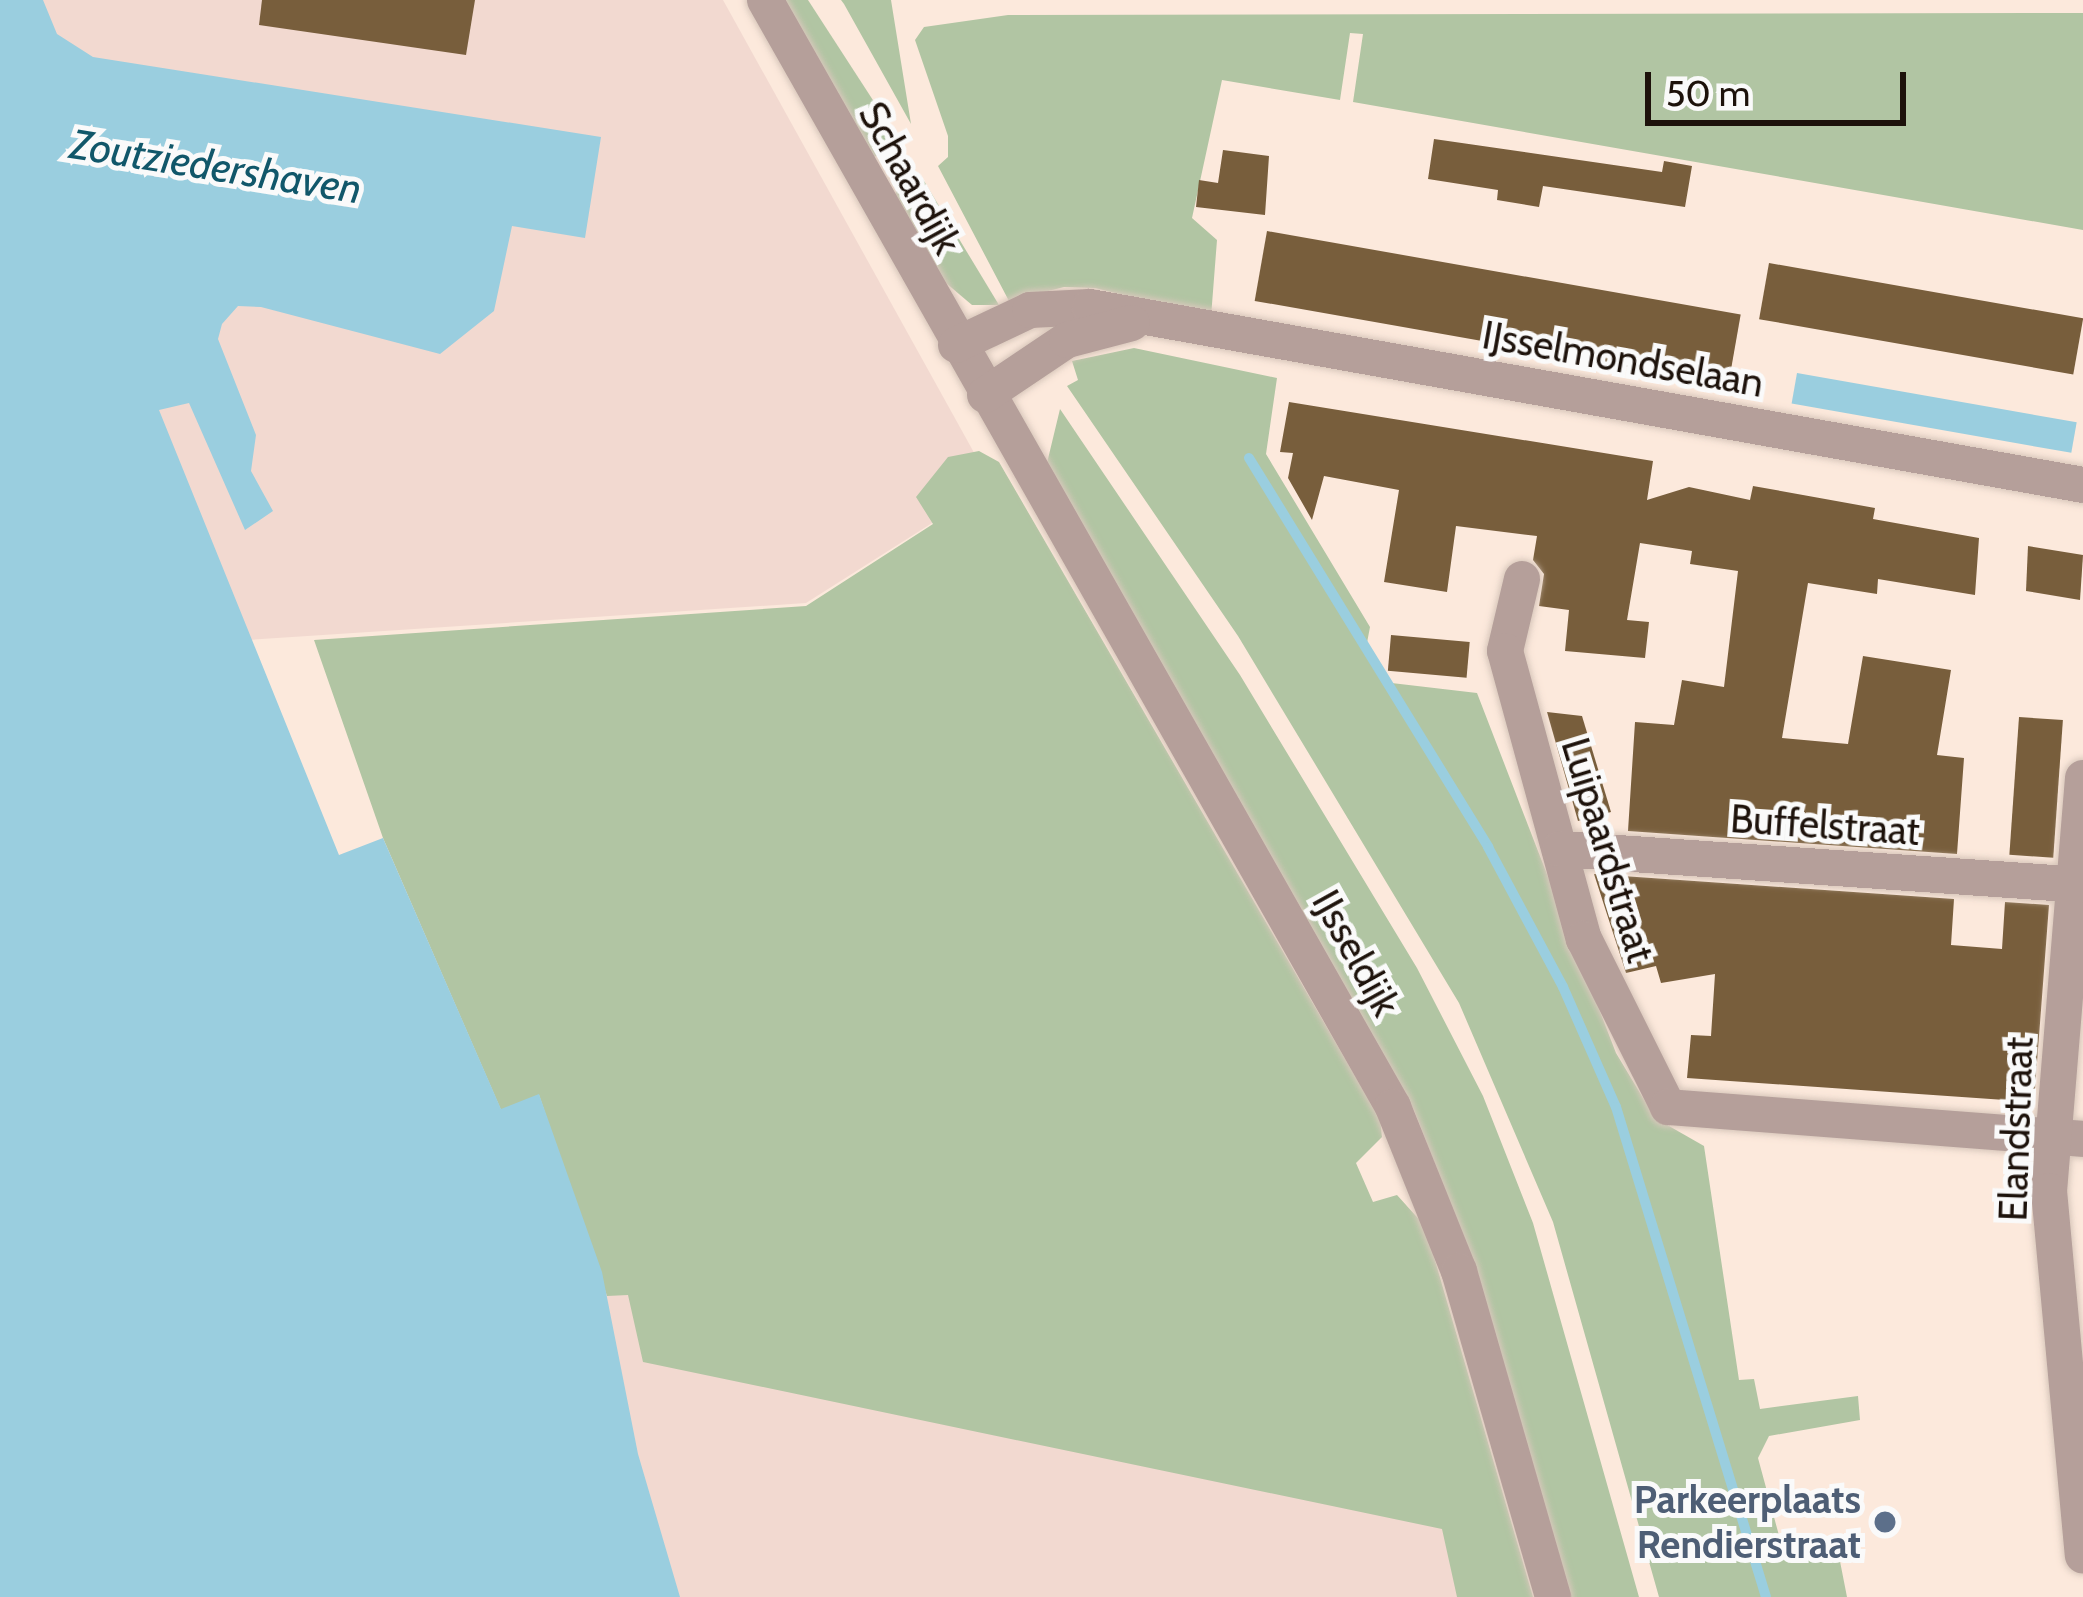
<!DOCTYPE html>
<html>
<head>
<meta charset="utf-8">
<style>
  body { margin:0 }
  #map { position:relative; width:2083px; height:1597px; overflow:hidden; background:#fce9dc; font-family:Cabin,sans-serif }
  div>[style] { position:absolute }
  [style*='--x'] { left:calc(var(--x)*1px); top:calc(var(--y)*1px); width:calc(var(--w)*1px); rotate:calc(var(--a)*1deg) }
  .industrial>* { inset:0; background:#f2d9d0 }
  .green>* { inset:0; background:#b1c5a3 }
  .water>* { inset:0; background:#9acedf; transform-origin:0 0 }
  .stream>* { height:10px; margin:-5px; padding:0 5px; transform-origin:5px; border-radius:5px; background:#9acedf }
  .building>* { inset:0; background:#785e3c; transform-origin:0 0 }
  .roads { filter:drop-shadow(0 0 3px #d8c7bb) drop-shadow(0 0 3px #d8c7bb) }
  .minor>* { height:36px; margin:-18px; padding:0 18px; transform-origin:18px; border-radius:18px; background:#b59f9a }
  .dots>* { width:33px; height:33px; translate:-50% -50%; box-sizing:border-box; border:6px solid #fafafa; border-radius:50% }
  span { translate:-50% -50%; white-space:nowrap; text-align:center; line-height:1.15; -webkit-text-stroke:10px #fafafa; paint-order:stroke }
  .street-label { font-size:39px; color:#1d120b }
  .service-label { font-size:39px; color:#4e5e75; font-weight:700 }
  .right { translate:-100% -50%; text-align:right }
  .water-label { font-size:42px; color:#11576a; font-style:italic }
  .scale { position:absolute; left:1645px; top:72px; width:261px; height:54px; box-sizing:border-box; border:6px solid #1d120b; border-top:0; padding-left:15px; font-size:36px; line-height:42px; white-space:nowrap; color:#1d120b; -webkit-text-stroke:9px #fafafa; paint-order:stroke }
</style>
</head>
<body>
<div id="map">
  <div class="industrial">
    <div style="clip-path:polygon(0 0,723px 0,992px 485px,806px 603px,203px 643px)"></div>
    <div style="clip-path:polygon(464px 1257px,1425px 1429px,1464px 1597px,605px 1597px)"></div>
  </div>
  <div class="green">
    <div style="clip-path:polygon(784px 0,808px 0,904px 148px,873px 157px)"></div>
    <div style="clip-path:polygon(841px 0,891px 0,911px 124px,844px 4px)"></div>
    <div style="clip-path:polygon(2083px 13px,2083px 230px,1353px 102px,1363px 34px,1350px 33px,1340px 100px,1222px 80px,1192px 218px,1217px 240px,1211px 317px,1095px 288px,1064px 287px,1009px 301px,938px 166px,948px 157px,948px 136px,915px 40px,924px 27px,1008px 15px)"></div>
    <div style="clip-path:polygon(921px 176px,999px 305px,972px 305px,940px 278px,894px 197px,900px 181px)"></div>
    <div style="clip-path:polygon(1134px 348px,1277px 378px,1266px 454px,1370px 627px,1366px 648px,1383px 682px,1477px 693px,1616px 1053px,1655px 1118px,1704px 1146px,1739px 1380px,1754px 1379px,1760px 1409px,1858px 1396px,1860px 1420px,1769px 1436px,1758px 1458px,1784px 1554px,1837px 1546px,1847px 1597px,1659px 1597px,1553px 1222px,1459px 1003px,1238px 636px,1067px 386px,1078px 380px,1072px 361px)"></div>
    <div style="clip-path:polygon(1060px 409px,1240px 675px,1417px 968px,1483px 1096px,1533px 1223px,1639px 1597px,1570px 1597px,1478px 1274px,1414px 1110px,1047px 463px)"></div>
    <div style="clip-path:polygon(979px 451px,999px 462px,1380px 1119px,1382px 1137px,1356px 1163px,1373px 1202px,1397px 1195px,1425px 1226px,1533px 1597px,1457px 1597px,1442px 1529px,643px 1362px,628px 1295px,607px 1296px,539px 1095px,501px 1110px,383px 838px,314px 640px,806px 606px,933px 524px,916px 497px,948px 457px)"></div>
  </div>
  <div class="water">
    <div style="clip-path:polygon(0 0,43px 0,57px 34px,93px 57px,601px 137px,585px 238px,512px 226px,494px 311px,440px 354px,261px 307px,238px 306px,222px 324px,218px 339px,256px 435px,251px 471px,273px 511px,245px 530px,189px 403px,159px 410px,339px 855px,383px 838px,501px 1109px,539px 1094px,602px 1272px,638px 1454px,680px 1597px,0 1597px)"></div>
    <div style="left:1797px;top:373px;width:284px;height:31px;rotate:10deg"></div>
  </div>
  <div class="stream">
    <div style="--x:1249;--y:458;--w:457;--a:58.4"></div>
    <div style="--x:1488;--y:847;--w:159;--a:61.8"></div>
    <div style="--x:1563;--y:987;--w:131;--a:66.2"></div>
    <div style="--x:1616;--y:1107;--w:512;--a:72.98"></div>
  </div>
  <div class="building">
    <div style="clip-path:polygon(262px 0,475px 0,466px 55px,259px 25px)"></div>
    <div style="clip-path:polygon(1434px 139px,1662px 172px,1664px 161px,1692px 166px,1685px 207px,1543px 186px,1539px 207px,1497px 200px,1498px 190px,1428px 179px)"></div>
    <div style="clip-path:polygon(1223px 150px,1269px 156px,1265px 215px,1196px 207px,1199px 180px,1218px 183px)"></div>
    <div style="left:1267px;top:231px;width:481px;height:71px;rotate:10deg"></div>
    <div style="left:1769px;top:263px;width:319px;height:57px;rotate:10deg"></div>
    <div style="clip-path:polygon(1289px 402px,1653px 461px,1647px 500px,1689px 487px,1750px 500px,1753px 486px,1875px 508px,1873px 519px,1979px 538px,1975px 595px,1878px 579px,1877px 594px,1808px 583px,1782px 738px,1848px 744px,1863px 656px,1951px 670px,1937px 755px,1964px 758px,1957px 854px,1628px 831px,1635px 722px,1674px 725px,1682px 680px,1724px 687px,1738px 571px,1690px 564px,1692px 551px,1640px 543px,1627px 620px,1649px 622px,1645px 658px,1565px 651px,1569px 610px,1539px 606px,1544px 574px,1533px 560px,1537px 536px,1456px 526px,1447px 592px,1384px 582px,1399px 490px,1324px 476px,1312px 520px,1288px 478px,1293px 453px,1280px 452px)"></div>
    <div style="clip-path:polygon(2028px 546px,2083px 555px,2080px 600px,2026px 591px)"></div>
    <div style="left:1391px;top:635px;width:79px;height:36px;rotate:5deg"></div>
    <div style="clip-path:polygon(1547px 712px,1582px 716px,1611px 812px,1578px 821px)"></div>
    <div style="left:2019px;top:717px;width:44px;height:138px;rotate:4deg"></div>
    <div style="clip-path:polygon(1594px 874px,1954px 899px,1951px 945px,2002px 949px,2005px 902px,2049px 905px,2034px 1102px,1687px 1078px,1691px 1035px,1711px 1036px,1715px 974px,1661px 983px,1656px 966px,1626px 973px)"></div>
  </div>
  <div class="roads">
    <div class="minor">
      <div style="--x:765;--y:0;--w:1273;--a:60.43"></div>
      <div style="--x:1393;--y:1107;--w:177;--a:68.1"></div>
      <div style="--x:1459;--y:1271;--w:339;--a:73.9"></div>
      <div style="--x:956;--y:345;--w:82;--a:-25.3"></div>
      <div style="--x:1030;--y:310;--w:60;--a:-2.9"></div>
      <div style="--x:1090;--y:307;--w:1009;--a:10.16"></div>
      <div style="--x:985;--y:395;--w:99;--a:-33.9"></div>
      <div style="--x:1067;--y:340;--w:67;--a:-14.7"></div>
      <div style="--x:1522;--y:579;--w:74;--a:103.3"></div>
      <div style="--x:1505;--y:651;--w:299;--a:74.7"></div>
      <div style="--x:1584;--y:939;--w:188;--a:63.4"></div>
      <div style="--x:1668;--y:1107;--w:416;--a:4.4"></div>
      <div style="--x:2083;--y:778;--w:414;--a:94.7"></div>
      <div style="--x:2049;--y:1191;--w:366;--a:84.7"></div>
      <div style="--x:1560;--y:849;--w:524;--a:3.94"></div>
    </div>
  </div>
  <div class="dots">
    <div style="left:1885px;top:1522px;background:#5c6f8a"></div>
  </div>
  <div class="street-label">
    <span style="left:910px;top:178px;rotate:61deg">Schaardijk</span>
    <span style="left:1623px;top:359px;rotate:10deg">IJsselmondselaan</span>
    <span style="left:1825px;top:825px;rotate:4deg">Buffelstraat</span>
    <span style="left:1608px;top:850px;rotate:73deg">Luipaardstraat</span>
    <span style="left:1356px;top:953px;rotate:61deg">IJsseldijk</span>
    <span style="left:2016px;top:1129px;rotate:-88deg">Elandstraat</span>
  </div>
  <div class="service-label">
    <span class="right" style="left:1861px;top:1522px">Parkeerplaats<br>Rendierstraat</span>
  </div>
  <div class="water-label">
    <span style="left:216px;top:166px;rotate:9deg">Zoutziedershaven</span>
  </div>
  <div class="scale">50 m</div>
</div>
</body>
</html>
